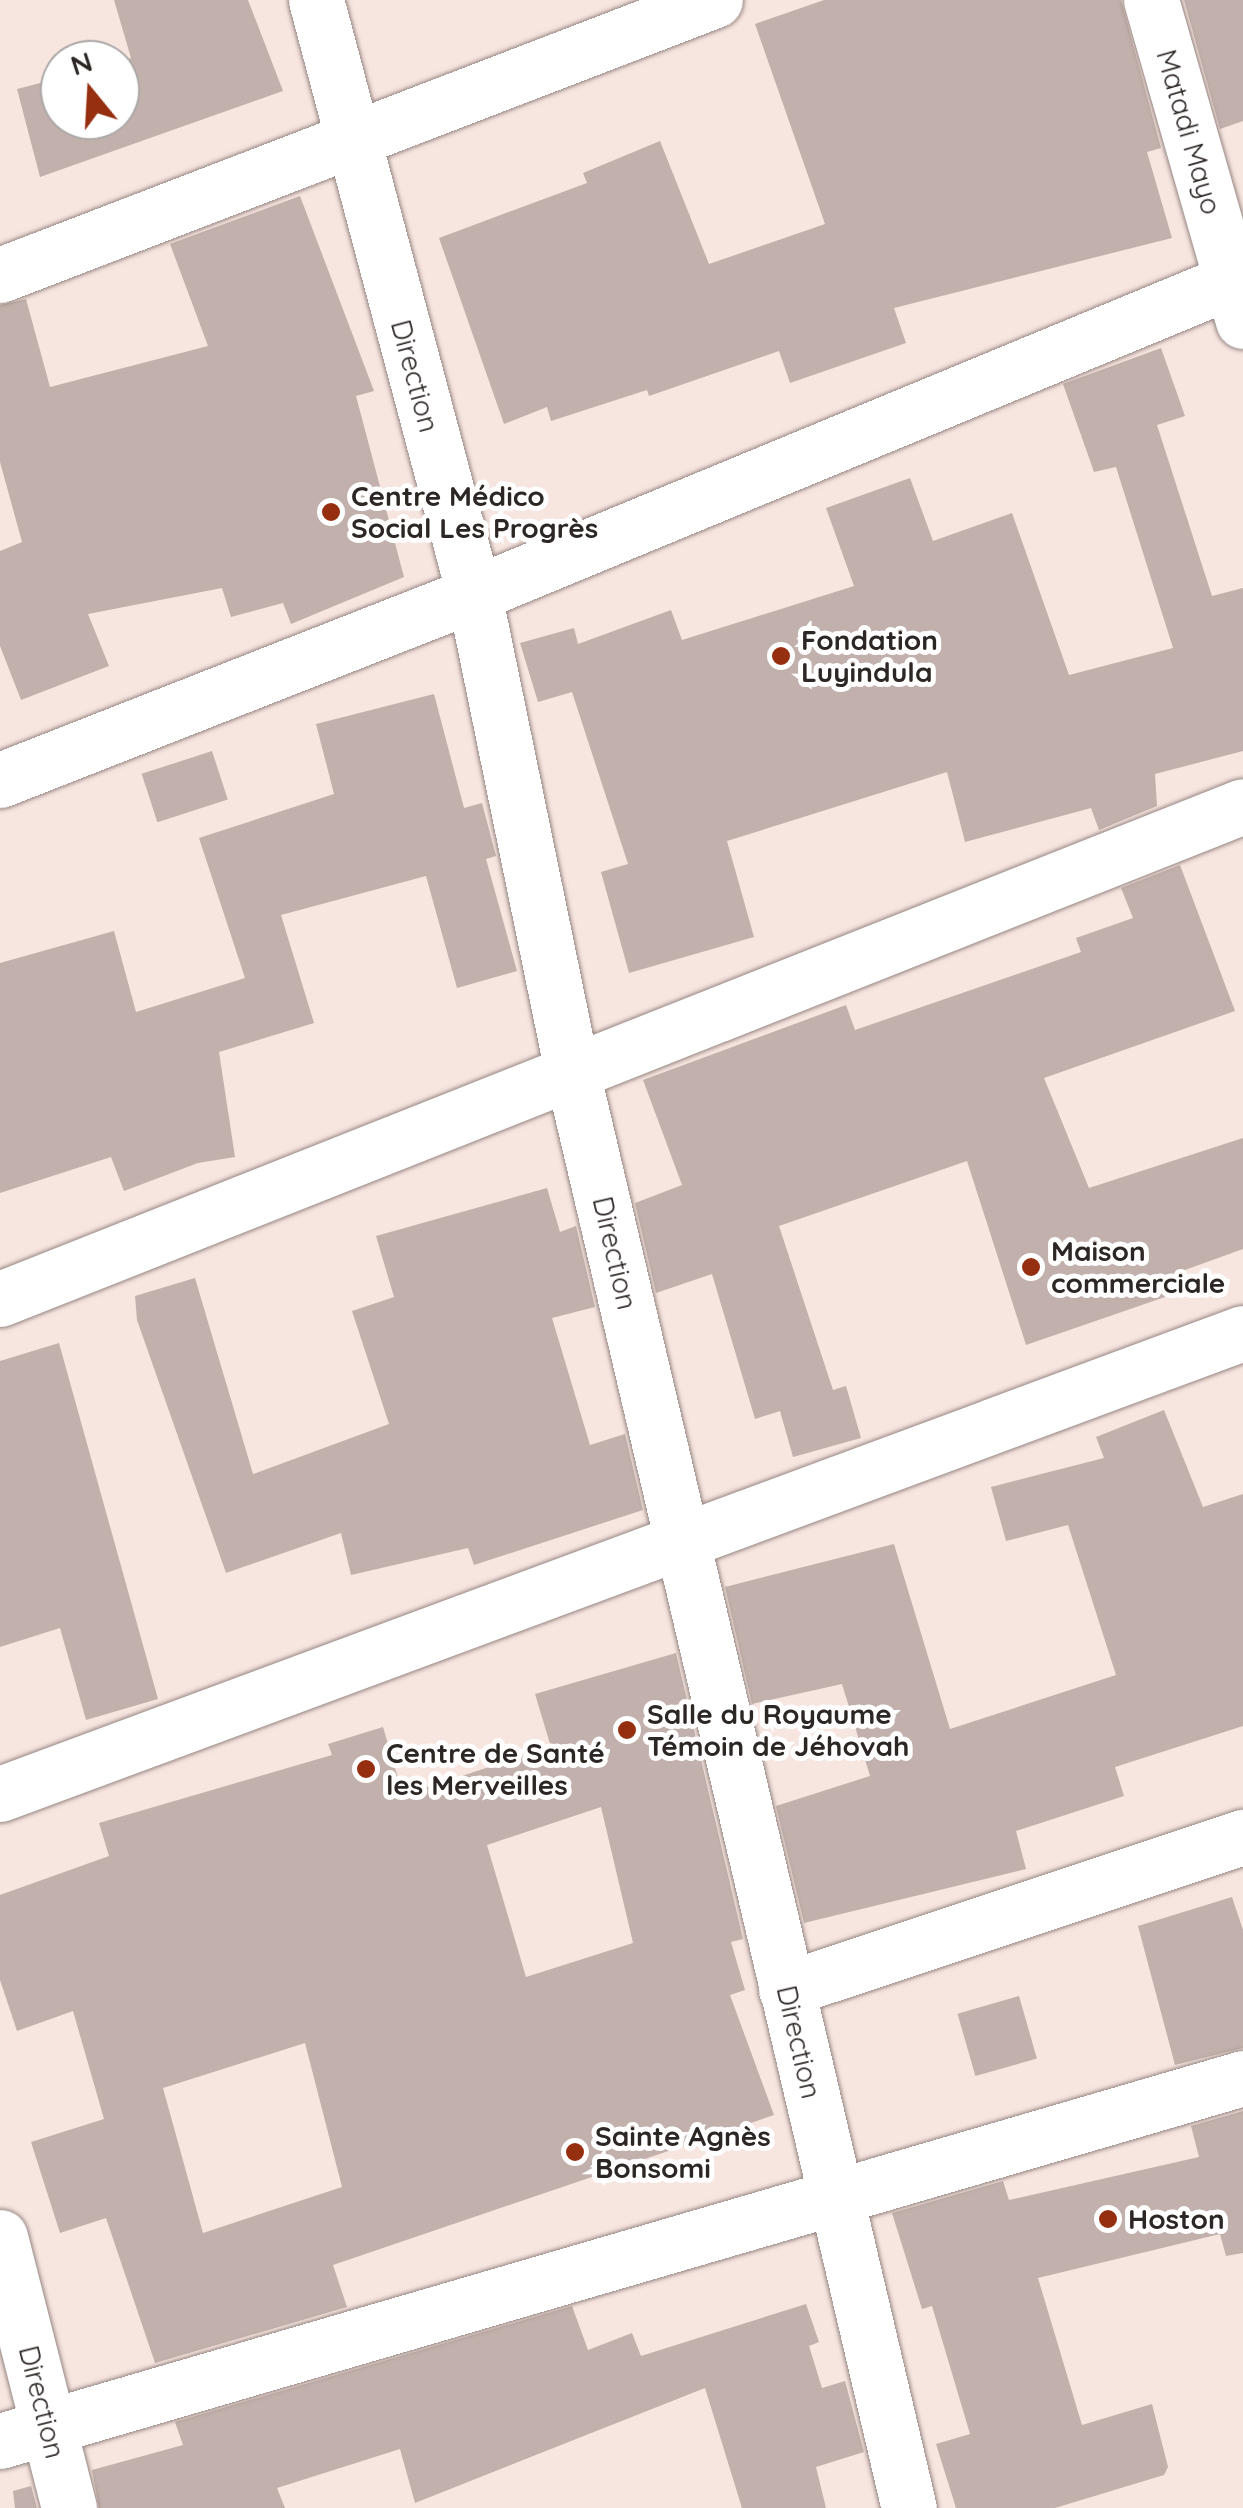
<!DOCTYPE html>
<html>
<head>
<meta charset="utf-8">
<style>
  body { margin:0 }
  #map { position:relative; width:1243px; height:2508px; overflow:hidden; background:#f7e5e0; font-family:Quicksand,sans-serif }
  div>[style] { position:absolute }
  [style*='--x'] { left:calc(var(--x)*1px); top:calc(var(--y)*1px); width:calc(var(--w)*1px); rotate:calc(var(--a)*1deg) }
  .building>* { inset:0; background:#c1b0ab; transform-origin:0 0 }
  .roads { filter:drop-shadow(0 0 2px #968682) drop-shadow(0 0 2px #968682) }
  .minor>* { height:55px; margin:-27.5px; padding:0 27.5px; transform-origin:27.5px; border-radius:27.5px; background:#fff }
  .dots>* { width:28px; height:28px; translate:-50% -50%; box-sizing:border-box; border:5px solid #fff; border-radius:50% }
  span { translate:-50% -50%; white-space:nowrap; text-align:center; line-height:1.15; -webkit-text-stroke:10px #fff; paint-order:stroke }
  .street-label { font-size:28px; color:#2c2624 }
  .poi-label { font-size:28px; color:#2c2624; font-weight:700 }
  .left { translate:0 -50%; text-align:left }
  .north { position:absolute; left:40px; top:40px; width:100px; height:100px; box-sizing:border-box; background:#fff; border:2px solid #aba8a7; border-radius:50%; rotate:342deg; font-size:28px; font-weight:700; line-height:40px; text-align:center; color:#2c2624 }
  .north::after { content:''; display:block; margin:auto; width:35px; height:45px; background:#962f10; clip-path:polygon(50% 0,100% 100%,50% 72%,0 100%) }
</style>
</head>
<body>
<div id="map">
  <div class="building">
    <div style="clip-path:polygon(114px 0,248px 0,283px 91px,40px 177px,17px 89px,60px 78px,60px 120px,120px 120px,120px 61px,131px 58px)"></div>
    <div style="clip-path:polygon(824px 0,1121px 0,1161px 148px,1147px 152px,1172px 238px,894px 308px,906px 343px,790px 383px,779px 351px,649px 396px,647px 390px,551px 421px,547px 407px,504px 424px,439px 238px,587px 183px,583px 173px,660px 141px,709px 264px,825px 224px,755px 24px)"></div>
    <div style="clip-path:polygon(1184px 0,1243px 0,1243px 121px,1220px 129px)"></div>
    <div style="clip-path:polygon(300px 196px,374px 391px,356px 396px,404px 577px,291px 624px,283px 603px,231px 617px,222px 588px,88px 614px,109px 666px,21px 700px,0 646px,0 551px,22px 542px,0 462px,0 305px,26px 299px,50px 387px,208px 346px,170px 244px)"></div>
    <div style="clip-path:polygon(1161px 348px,1185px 416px,1157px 425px,1212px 596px,1243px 588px,1243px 751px,1155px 774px,1157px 806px,1099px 830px,1091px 808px,965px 842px,947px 772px,727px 841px,754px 937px,629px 973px,601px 872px,628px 864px,572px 692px,538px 702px,520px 643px,574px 628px,578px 644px,671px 610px,682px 640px,854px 586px,826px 508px,910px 478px,933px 541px,1012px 513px,1069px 675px,1173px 648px,1116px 467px,1094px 472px,1063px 384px)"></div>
    <div style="clip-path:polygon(434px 694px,464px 808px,482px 803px,496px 856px,486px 859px,517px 971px,457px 988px,426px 876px,281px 915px,314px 1023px,219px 1052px,235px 1157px,198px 1163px,124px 1191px,111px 1157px,0 1193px,0 963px,114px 931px,136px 1012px,245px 978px,199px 838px,334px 794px,316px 724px)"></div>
    <div style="left:212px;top:751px;width:51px;height:74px;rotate:72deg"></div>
    <div style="clip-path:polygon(1180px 865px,1235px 1011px,1044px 1078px,1089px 1188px,1243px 1138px,1243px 1249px,1160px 1279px,1165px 1297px,1026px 1345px,967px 1161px,779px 1226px,833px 1390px,846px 1386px,861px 1438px,793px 1457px,780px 1411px,755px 1419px,712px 1274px,656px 1293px,635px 1203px,682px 1185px,643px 1080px,846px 1005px,855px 1030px,1081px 952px,1076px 938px,1133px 918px,1121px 888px)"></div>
    <div style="clip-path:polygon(547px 1188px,560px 1232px,576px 1226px,595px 1307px,552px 1318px,590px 1445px,625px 1434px,643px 1510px,474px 1565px,468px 1548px,351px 1575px,341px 1533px,226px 1573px,137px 1320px,135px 1296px,195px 1278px,253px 1474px,389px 1424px,352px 1311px,394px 1297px,376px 1236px)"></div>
    <div style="clip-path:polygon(59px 1343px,158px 1699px,86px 1720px,60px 1628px,0 1647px,0 1361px)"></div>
    <div style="clip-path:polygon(1164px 1410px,1203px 1507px,1243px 1494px,1243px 1726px,1115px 1767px,1124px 1796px,1016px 1831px,1026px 1869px,804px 1923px,776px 1806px,870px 1776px,842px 1684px,752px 1704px,725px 1587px,894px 1544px,950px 1729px,1116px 1675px,1068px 1525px,1006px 1541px,991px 1487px,1104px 1458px,1096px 1437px)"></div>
    <div style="clip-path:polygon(evenodd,676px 1653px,743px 1939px,731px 1942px,745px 1990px,730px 1995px,774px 2115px,333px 2265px,347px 2307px,155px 2363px,106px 2218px,60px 2233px,31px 2142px,104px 2119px,73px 2011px,17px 2031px,0 1980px,0 1895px,109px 1856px,99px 1823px,332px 1755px,328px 1744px,383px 1727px,403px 1795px,551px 1747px,535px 1694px,676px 1653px,601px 1807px,633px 1943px,526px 1977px,487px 1845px,601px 1807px,676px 1653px,305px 2043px,342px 2187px,203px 2233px,163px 2088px,305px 2043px)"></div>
    <div style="clip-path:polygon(1232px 1897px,1243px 1930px,1243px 2048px,1175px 2065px,1138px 1926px)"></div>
    <div style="left:1019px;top:1996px;width:65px;height:64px;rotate:74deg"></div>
    <div style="clip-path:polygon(1243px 2111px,1243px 2253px,1226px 2256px,1220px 2234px,1038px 2278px,1082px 2425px,1152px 2404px,1168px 2467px,1164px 2475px,1055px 2508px,956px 2508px,936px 2444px,970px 2434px,932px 2306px,922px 2309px,892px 2213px,1003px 2181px,1009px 2200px,1199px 2157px,1191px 2126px)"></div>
    <div style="clip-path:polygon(806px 2304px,819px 2342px,809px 2346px,822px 2388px,845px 2381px,864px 2452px,816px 2467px,826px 2508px,742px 2508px,705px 2388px,415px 2503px,400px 2449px,277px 2488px,285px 2508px,99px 2508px,92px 2470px,183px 2445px,175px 2422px,572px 2306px,588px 2350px,632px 2333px,641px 2356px)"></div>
    <div style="clip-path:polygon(31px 2486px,37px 2508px,15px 2508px,13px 2491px)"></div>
  </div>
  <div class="roads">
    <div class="minor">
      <div style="--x:316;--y:0;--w:615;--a:75.1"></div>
      <div style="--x:474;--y:594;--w:492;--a:78.4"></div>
      <div style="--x:573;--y:1076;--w:1471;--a:76.8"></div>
      <div style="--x:1151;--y:0;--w:334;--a:74"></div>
      <div style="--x:0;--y:275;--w:766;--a:-21.04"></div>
      <div style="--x:0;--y:780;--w:509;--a:-21.43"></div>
      <div style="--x:474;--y:594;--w:832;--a:-22.47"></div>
      <div style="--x:0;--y:1299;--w:1337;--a:-21.63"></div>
      <div style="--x:0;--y:1794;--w:1326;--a:-20.35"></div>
      <div style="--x:786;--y:1989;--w:482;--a:-18.4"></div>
      <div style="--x:0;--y:2237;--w:280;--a:75.7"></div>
      <div style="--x:0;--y:2441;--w:1295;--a:-16.28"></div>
    </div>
  </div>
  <div class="dots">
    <div style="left:331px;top:512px;background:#962f10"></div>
    <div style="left:781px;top:656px;background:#962f10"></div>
    <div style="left:1031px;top:1267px;background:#962f10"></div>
    <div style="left:627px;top:1730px;background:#962f10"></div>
    <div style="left:366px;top:1769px;background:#962f10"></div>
    <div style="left:575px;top:2152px;background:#962f10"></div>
    <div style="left:1108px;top:2219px;background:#962f10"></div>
  </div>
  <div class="street-label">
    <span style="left:1189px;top:132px;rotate:74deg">Matadi Mayo</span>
    <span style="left:415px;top:376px;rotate:75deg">Direction</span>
    <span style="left:615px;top:1253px;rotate:77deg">Direction</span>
    <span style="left:799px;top:2042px;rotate:77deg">Direction</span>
    <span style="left:42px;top:2402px;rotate:76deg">Direction</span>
  </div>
  <div class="poi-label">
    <span class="left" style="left:351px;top:512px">Centre Médico<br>Social Les Progrès</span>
    <span class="left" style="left:801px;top:656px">Fondation<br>Luyindula</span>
    <span class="left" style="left:1051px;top:1267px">Maison<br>commerciale</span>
    <span class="left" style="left:647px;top:1730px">Salle du Royaume<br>Témoin de Jéhovah</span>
    <span class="left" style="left:386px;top:1769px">Centre de Santé<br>les Merveilles</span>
    <span class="left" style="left:595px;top:2152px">Sainte Agnès<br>Bonsomi</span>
    <span class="left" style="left:1128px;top:2219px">Hoston</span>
  </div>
  <div class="north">N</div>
</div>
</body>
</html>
